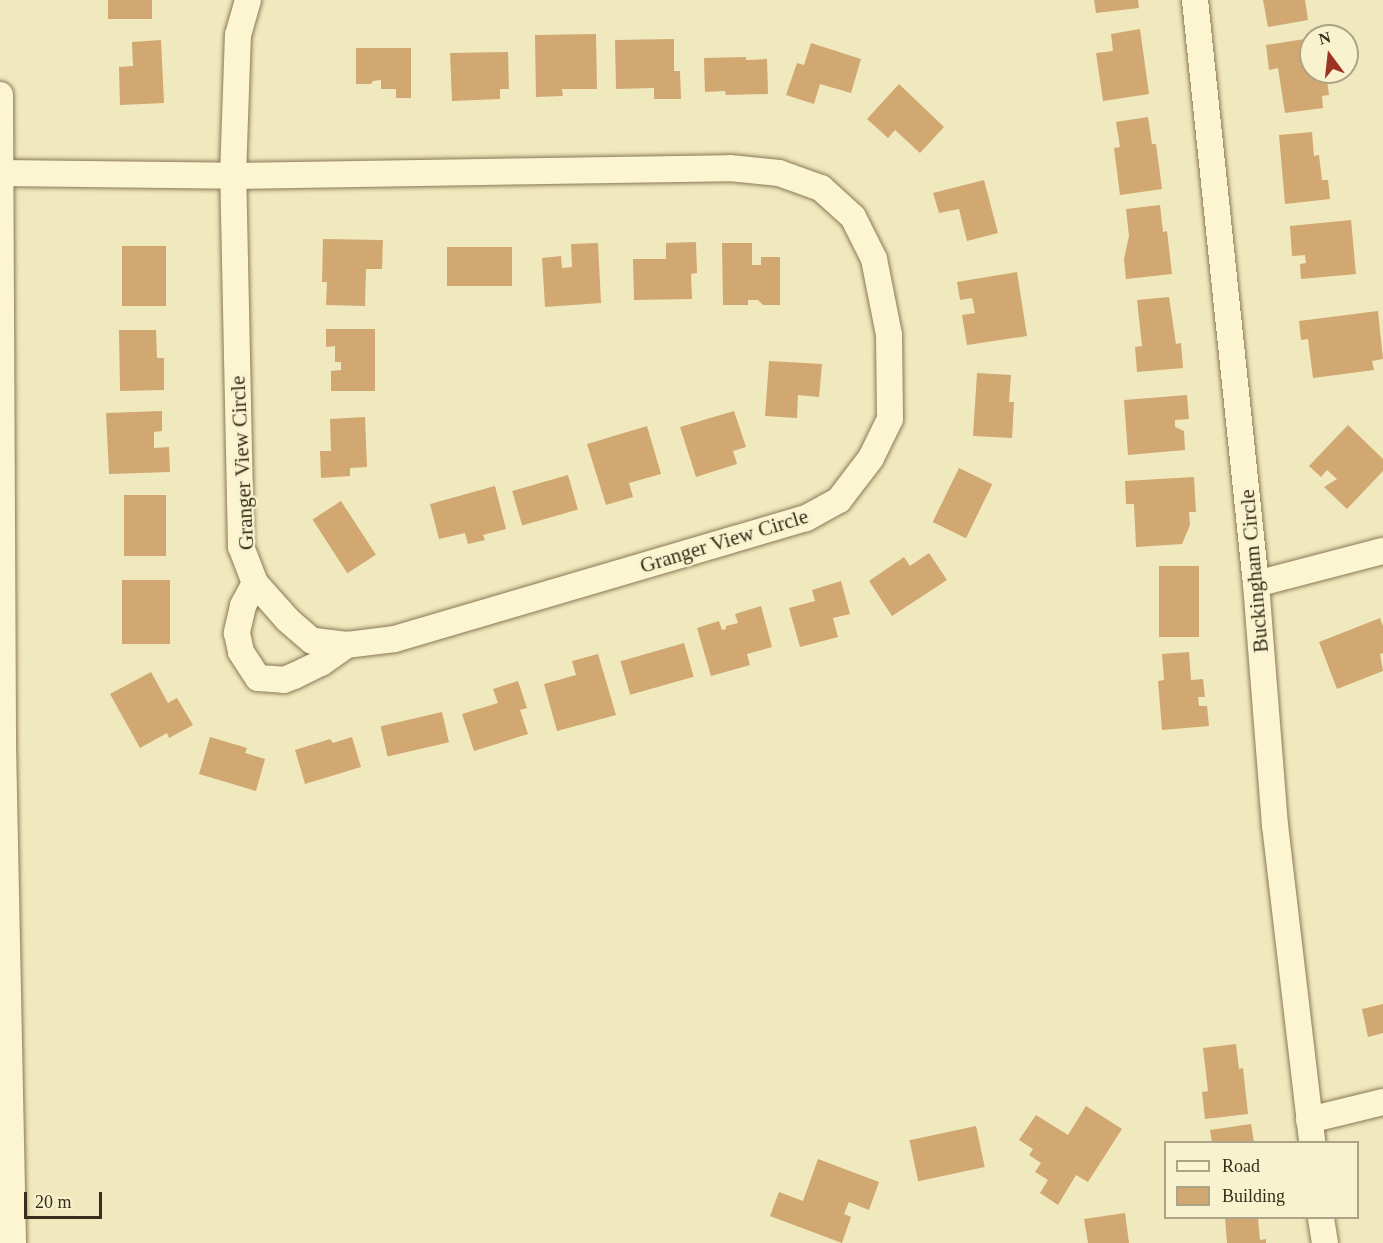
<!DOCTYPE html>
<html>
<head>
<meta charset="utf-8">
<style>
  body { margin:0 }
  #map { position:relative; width:1383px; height:1243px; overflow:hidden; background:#f1e9be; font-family:Georgia,serif }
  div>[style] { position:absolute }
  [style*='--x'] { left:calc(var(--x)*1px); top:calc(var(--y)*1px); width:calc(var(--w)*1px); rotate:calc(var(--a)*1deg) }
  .building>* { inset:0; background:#d1a772; transform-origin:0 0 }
  .roads { filter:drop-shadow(0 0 2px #8a7956) drop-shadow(0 0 2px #8a7956) }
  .minor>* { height:26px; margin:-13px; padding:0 13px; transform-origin:13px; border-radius:13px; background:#fbf5d2 }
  span { translate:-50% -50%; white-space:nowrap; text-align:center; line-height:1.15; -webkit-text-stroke:5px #f8f2ce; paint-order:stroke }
  .street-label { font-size:21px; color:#392e1b }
  .legend { position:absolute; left:1164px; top:1141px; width:195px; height:78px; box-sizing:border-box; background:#f8f2ce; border:2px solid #aca486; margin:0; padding:8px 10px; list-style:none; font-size:18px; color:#392e1b }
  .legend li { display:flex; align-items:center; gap:12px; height:30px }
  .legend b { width:30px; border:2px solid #aca486 }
  .north { position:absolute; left:1299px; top:24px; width:60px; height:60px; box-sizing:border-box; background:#f8f2ce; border:2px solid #aca486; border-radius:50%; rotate:345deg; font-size:16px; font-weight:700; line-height:24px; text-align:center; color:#392e1b }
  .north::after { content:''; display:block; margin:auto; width:21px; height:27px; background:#9d3322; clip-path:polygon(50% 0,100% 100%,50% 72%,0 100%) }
  .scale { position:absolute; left:24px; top:1192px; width:78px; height:27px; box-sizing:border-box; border:3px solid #392e1b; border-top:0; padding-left:8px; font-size:18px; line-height:21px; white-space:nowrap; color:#392e1b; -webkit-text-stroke:4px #f8f2ce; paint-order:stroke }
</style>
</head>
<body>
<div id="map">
  <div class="building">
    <div style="left:108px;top:0;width:44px;height:19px"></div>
    <div style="clip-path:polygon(1094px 0,1138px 0,1139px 8px,1096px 13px)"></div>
    <div style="clip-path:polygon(1263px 0,1305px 0,1308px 20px,1268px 27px)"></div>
    <div style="clip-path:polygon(1140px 29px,1149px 94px,1103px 101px,1096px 53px,1113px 51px,1111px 34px)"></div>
    <div style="clip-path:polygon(596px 34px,597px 89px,562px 89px,563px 96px,536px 97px,535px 35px)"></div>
    <div style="clip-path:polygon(1311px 38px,1311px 72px,1326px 72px,1329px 95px,1322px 96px,1323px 108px,1285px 113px,1278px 68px,1269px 70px,1266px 45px)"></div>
    <div style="clip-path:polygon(674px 39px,674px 71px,680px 71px,681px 99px,654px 99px,654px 88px,616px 89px,615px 40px)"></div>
    <div style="clip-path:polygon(161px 40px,164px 103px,120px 105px,119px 67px,133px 66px,132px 42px)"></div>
    <div style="clip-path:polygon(811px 43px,861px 59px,851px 93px,820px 84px,814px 104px,786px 95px,797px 63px,804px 65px)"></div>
    <div style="clip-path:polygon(356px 48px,411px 48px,411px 98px,396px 98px,396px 89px,381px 89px,381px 80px,373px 81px,371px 84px,356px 84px)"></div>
    <div style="clip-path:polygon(508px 52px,509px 89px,500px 89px,500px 99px,452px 101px,450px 53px)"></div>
    <div style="clip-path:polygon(746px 57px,746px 60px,767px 59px,768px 94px,726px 95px,725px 91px,705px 92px,704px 58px)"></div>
    <div style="clip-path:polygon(899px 84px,944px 127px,920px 153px,895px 130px,888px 138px,867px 119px)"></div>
    <div style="clip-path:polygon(1148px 117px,1152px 144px,1156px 144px,1162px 189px,1120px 195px,1114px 148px,1120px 147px,1116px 122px)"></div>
    <div style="clip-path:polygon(1312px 132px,1314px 156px,1319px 155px,1322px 180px,1328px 180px,1330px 199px,1285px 204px,1279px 135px)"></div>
    <div style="clip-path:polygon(984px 180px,998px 233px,967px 241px,959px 209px,939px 213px,933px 193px)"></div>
    <div style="clip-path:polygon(1160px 205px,1163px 232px,1167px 231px,1172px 274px,1126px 279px,1124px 259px,1129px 236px,1126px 209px)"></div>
    <div style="clip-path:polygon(1351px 220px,1356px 274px,1301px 279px,1300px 264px,1306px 263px,1305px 255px,1292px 256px,1290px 226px)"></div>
    <div style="clip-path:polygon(323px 239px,383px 240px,382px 269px,366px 269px,365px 306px,326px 305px,327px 282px,322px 282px)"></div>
    <div style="clip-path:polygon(696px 242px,697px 273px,691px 274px,692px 299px,634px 300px,633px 259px,666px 259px,666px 243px)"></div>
    <div style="clip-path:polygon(598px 243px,601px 303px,545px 307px,542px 258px,561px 256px,562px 268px,572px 267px,571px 244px)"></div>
    <div style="clip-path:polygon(722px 243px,752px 243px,752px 265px,761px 265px,761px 257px,780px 257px,780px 305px,763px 305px,758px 300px,748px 300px,748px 305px,723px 305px)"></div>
    <div style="left:166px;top:246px;width:60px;height:44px;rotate:90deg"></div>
    <div style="left:447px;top:247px;width:65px;height:39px"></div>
    <div style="clip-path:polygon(1017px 272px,1027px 336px,967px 345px,962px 315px,975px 313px,972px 298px,960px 300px,957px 282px)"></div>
    <div style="clip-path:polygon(1169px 297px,1176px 344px,1181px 343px,1183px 368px,1137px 372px,1135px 347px,1142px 346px,1137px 300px)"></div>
    <div style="clip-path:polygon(1378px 311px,1383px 359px,1372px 361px,1374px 370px,1313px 378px,1308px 339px,1301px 340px,1299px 321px)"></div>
    <div style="clip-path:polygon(326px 329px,375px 329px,375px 391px,331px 391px,331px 371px,341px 370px,341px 362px,335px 362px,335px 346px,326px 347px)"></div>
    <div style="clip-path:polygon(119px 330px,156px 330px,157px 358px,164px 358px,164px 390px,120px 391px)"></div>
    <div style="clip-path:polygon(769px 361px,822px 364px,819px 397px,798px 395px,797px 418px,765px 416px)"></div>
    <div style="clip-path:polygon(977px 373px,1011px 375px,1009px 402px,1014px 402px,1012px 438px,973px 436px)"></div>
    <div style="clip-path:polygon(1187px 395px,1189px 419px,1175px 420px,1175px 427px,1184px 431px,1185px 450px,1128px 455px,1124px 400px)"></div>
    <div style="clip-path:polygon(162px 411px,162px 431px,154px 432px,154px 448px,169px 447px,170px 472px,109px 474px,106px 413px)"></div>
    <div style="clip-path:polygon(734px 411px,746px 447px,733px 451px,737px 464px,696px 477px,680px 427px)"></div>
    <div style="clip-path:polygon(365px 417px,367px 467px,350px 468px,350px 476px,321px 478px,320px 451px,331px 451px,330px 419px)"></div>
    <div style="clip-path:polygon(1348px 425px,1383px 459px,1383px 471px,1347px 509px,1324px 487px,1337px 479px,1327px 470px,1321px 477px,1309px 466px)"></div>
    <div style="clip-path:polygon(647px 426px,661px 474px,629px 483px,633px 497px,606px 505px,587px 444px)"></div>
    <div style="left:959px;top:468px;width:37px;height:60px;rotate:26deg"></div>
    <div style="left:568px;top:475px;width:36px;height:58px;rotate:74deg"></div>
    <div style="clip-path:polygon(1194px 477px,1196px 512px,1189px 512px,1190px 525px,1182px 544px,1136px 547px,1134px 504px,1126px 504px,1125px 481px)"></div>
    <div style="clip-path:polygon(495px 486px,506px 529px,483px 535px,485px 540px,468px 544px,465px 533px,439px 539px,430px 504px)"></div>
    <div style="left:124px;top:495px;width:42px;height:61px"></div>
    <div style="left:341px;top:501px;width:64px;height:34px;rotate:57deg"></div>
    <div style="clip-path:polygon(929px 553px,947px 580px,892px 616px,869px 581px,904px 557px,910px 566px)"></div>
    <div style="left:1159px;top:566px;width:40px;height:71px"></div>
    <div style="left:122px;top:580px;width:48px;height:64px"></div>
    <div style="clip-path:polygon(841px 581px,850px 614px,833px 618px,838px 637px,800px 647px,789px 608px,815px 601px,812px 590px)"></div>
    <div style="clip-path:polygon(761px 606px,772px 647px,747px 654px,750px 665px,711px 676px,697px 628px,719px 621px,722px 630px,726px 629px,726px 626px,738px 623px,735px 614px)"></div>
    <div style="clip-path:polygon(1380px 618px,1383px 626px,1383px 653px,1380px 654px,1383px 671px,1337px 689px,1319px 642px)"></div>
    <div style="left:684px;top:643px;width:35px;height:66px;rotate:74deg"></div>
    <div style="clip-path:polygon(1189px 652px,1191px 680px,1203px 679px,1205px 697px,1198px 697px,1199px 706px,1207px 706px,1209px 726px,1162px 730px,1158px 681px,1164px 680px,1162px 654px)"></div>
    <div style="clip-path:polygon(598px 654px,616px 715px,557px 731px,544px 684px,576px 675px,572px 661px)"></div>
    <div style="clip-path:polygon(151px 672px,168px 703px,177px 698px,193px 725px,169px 738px,167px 733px,140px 748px,110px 694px)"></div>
    <div style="clip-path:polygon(518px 681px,527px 708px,520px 710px,528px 734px,474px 751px,462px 714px,498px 703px,493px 689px)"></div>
    <div style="left:442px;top:712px;width:31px;height:63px;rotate:77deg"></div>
    <div style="clip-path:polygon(210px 737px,247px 748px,245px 753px,265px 759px,256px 791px,199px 774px)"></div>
    <div style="clip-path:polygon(352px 737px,361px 767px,305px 784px,295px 750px,330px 739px,333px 743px)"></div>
    <div style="clip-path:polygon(1383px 1004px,1383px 1033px,1368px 1037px,1362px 1009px)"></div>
    <div style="clip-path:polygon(1236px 1044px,1239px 1069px,1243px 1068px,1248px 1114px,1205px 1119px,1202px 1092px,1208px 1091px,1203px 1048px)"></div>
    <div style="clip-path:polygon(1086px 1106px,1122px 1129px,1088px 1182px,1076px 1175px,1058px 1205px,1040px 1193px,1048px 1180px,1035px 1172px,1041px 1163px,1029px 1155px,1033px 1149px,1019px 1140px,1036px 1115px,1068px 1135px)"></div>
    <div style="clip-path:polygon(1251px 1124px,1254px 1142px,1212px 1142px,1210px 1130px)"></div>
    <div style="left:976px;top:1126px;width:42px;height:68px;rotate:78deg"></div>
    <div style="clip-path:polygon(818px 1159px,879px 1182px,869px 1210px,849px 1202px,844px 1214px,851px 1217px,842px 1243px,770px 1216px,779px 1192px,803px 1201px)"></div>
    <div style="clip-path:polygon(1125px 1213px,1129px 1243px,1088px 1243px,1084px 1219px)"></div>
    <div style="clip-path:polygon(1225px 1218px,1258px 1218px,1260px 1240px,1266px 1239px,1266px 1243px,1227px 1243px)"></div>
  </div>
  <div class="roads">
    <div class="minor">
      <div style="--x:1195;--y:0;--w:587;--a:84.04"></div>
      <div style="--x:1256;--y:584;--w:242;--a:85.5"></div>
      <div style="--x:1275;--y:825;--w:319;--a:83.3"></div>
      <div style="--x:0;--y:95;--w:648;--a:89.73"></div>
      <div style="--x:3;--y:743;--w:500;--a:88.85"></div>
      <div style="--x:730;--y:168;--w:49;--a:5.8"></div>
      <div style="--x:779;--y:173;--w:45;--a:19.7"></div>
      <div style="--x:821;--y:188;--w:43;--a:42.2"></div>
      <div style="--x:853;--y:217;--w:47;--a:63.4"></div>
      <div style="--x:874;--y:259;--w:77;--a:78.8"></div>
      <div style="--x:889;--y:335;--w:84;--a:89.3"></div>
      <div style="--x:890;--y:419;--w:43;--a:116"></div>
      <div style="--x:871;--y:458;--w:53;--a:127.3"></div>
      <div style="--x:839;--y:500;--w:38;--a:151"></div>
      <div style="--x:806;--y:518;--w:428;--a:163.6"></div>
      <div style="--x:395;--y:639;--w:48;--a:172.9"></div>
      <div style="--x:347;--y:645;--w:35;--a:-173"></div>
      <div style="--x:312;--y:641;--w:33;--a:-139"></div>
      <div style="--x:287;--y:619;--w:48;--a:-131.6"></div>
      <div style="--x:255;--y:583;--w:39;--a:-111"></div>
      <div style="--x:241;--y:547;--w:371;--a:-91.2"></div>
      <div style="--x:233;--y:176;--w:497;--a:-0.9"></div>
      <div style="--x:0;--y:173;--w:233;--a:0.7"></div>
      <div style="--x:233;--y:176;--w:141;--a:-88"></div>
      <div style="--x:238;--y:35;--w:36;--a:-74"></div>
      <div style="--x:255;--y:583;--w:26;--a:118"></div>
      <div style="--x:243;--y:606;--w:28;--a:103"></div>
      <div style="--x:237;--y:633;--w:19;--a:78"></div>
      <div style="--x:241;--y:652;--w:31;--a:57"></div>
      <div style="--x:258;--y:678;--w:26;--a:4"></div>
      <div style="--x:284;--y:680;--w:11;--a:-22"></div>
      <div style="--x:294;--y:676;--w:30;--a:-26"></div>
      <div style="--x:321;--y:663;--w:32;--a:-35"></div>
      <div style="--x:1256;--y:584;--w:131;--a:-14.6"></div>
      <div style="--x:1309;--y:1120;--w:76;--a:-13.7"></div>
      <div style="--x:1321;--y:1218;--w:25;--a:81"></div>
    </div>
  </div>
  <div class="street-label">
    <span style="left:242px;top:463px;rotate:-93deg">Granger View Circle</span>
    <span style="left:724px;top:541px;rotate:-17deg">Granger View Circle</span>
    <span style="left:1254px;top:571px;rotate:-95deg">Buckingham Circle</span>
  </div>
  <ul class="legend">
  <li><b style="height:8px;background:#fbf5d2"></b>Road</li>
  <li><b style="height:16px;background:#d1a772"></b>Building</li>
  </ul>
  <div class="north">N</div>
  <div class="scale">20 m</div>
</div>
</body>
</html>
